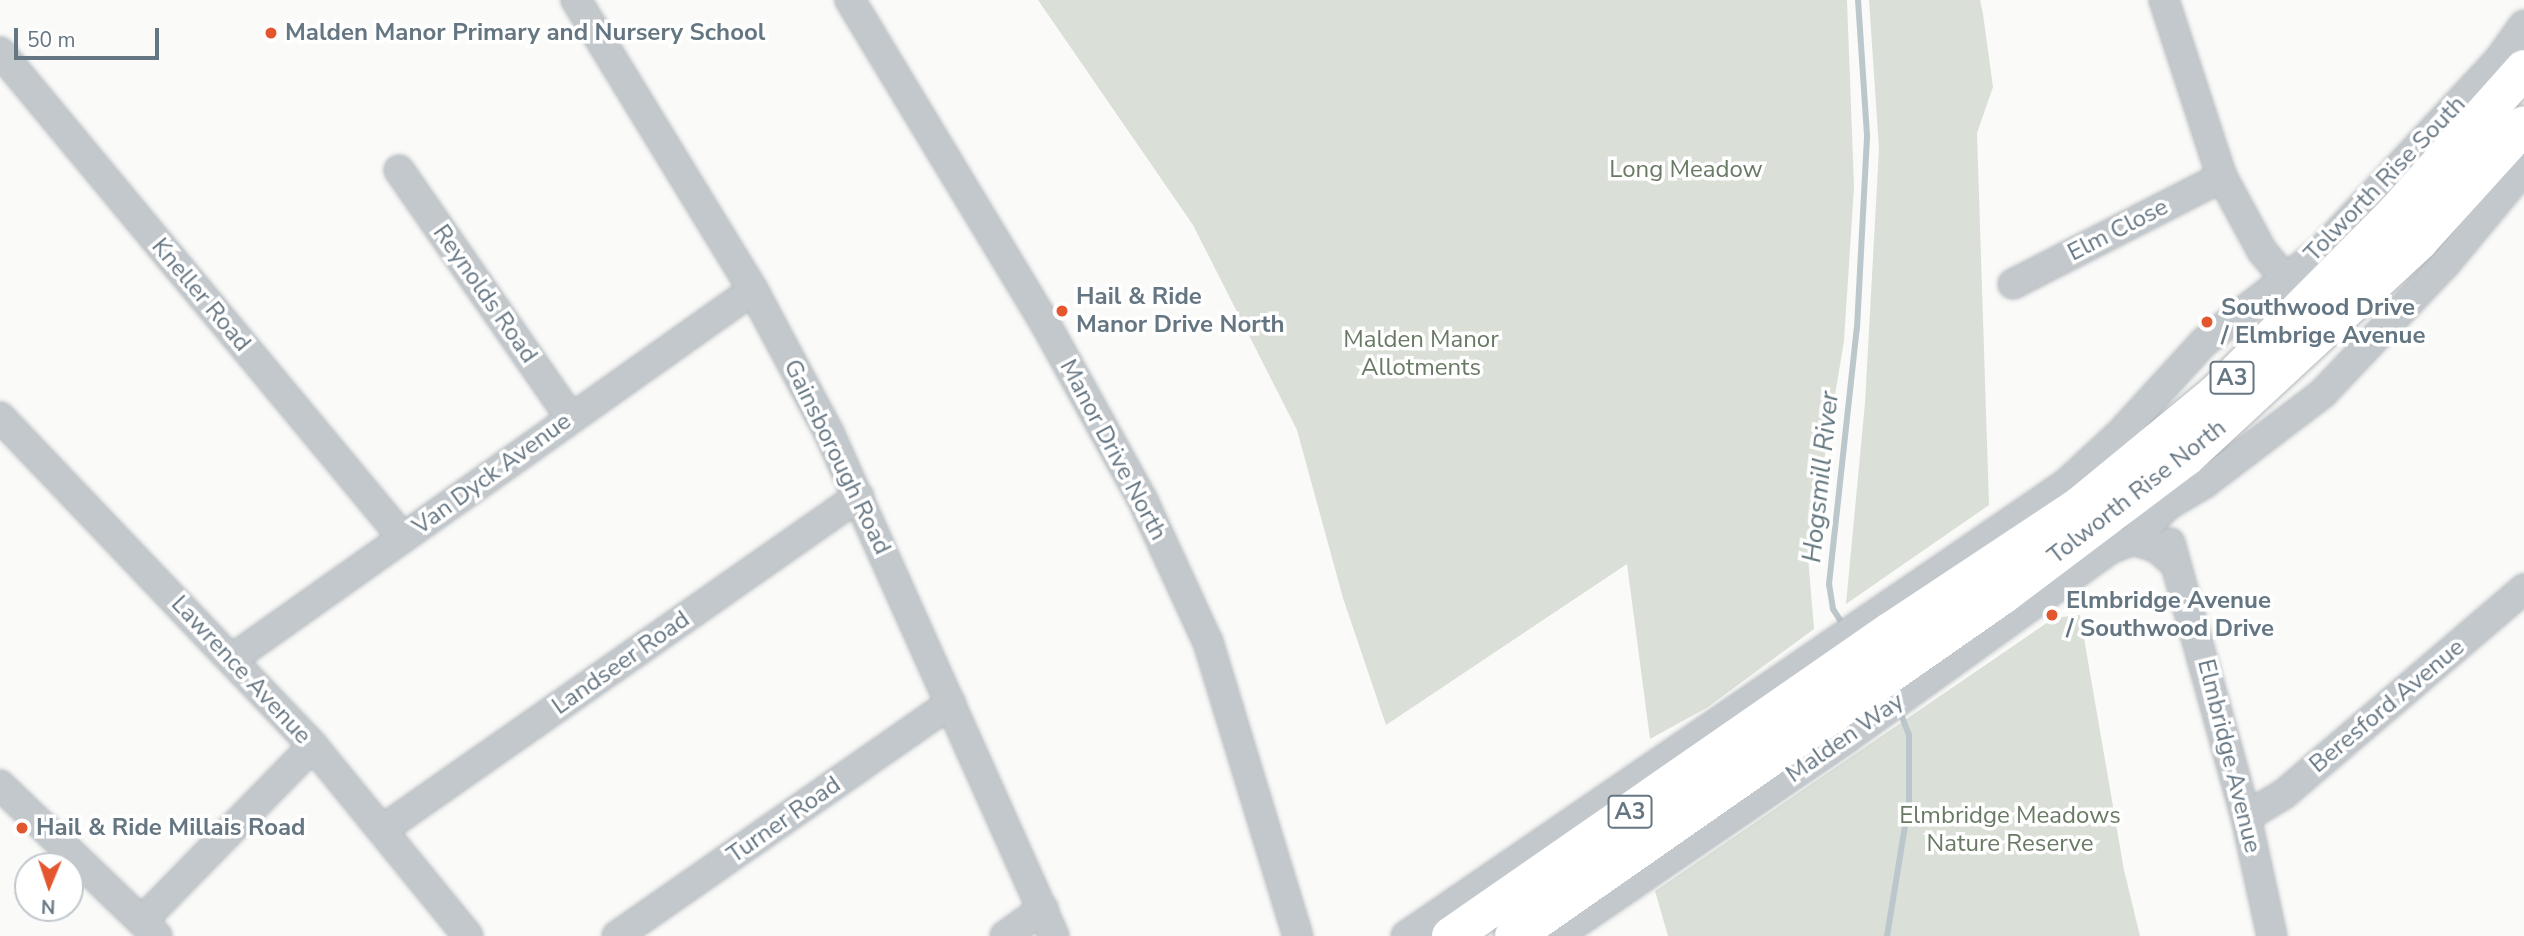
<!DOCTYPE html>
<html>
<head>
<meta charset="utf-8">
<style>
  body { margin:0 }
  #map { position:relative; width:2524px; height:936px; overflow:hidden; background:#fafaf8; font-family:"Nunito Sans",sans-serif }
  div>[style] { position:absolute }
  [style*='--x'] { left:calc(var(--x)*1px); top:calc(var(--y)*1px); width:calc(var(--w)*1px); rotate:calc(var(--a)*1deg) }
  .green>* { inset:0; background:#dadfd7 }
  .stream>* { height:6px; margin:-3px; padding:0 3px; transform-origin:3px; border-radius:3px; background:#bbc7cb }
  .roads { filter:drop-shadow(0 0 2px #b4b9bd) drop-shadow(0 0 2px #b4b9bd) }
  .minor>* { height:28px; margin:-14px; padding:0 14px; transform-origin:14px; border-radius:14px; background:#c3c8cc }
  .highway>* { height:38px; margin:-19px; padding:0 19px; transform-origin:19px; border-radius:19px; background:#fff }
  .dots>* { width:19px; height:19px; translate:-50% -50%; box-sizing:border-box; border:4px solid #fff; border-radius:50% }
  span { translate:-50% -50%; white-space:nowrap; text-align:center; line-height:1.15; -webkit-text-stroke:7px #fff; paint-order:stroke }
  .shield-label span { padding:2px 5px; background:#fff; border:2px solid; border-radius:5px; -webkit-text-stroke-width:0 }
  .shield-label { font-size:23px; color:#657683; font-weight:700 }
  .poi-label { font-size:24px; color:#657683; font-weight:700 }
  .left { translate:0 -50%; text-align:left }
  .park-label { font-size:24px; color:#687a64 }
  .street-label { font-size:24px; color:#657683 }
  .water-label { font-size:26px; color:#60757c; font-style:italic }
  .north { position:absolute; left:14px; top:852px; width:70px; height:70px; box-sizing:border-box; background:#fff; border:2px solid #c1c8cd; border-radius:50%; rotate:182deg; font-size:19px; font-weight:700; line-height:28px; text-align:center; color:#657683 }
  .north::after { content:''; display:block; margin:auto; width:24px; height:32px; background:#e4572e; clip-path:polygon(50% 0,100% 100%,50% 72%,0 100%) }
  .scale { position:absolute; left:14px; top:28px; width:145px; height:32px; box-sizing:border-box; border:4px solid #657683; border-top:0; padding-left:9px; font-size:21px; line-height:24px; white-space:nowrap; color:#657683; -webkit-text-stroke:5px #fff; paint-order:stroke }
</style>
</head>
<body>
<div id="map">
  <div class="green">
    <div style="clip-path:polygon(1038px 0,1847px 0,1854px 187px,1844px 341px,1808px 557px,1814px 629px,1708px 707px,1650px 739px,1627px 564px,1386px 725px,1343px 598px,1297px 430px,1193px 225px)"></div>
    <div style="clip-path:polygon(1869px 0,1980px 0,1983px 14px,1993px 87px,1977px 133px,1989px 505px,1846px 604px,1865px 403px,1879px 149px)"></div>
    <div style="clip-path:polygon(2080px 615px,2124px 870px,2140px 936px,1668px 936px,1655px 891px,2054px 618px)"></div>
  </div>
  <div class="stream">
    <div style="--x:1844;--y:626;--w:20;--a:-123"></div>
    <div style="--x:1833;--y:609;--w:25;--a:-99"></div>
    <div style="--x:1829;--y:584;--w:258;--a:-83.8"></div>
    <div style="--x:1857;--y:328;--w:193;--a:-87"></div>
    <div style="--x:1867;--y:135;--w:135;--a:-93.8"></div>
    <div style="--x:1887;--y:936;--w:137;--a:-80.7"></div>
    <div style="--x:1909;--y:801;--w:66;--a:-90"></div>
    <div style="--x:1909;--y:735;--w:26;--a:-111"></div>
  </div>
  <div class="roads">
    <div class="minor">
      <div style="--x:576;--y:0;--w:340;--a:58.6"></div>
      <div style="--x:753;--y:290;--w:162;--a:62"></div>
      <div style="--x:829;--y:433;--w:551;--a:65.9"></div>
      <div style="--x:850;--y:0;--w:380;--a:58.9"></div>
      <div style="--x:1046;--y:325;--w:201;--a:61.1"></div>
      <div style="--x:1143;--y:501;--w:155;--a:65.3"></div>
      <div style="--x:1208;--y:642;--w:307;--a:73"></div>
      <div style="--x:2164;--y:0;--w:186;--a:71.9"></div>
      <div style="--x:2222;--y:177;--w:84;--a:61.6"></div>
      <div style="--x:2262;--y:251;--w:34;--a:50"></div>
      <div style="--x:0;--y:52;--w:631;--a:50.33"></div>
      <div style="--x:399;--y:170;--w:300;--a:55.3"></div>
      <div style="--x:2013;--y:284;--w:235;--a:-27.1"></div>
      <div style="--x:0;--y:417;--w:454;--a:46.4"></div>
      <div style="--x:313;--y:746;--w:245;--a:50.8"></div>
      <div style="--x:2133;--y:540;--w:49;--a:-45"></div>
      <div style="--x:2168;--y:505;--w:43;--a:-30.7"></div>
      <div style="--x:2205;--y:483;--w:148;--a:-37.3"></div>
      <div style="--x:2323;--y:393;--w:179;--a:-46.6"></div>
      <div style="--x:2446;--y:263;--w:122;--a:-50.3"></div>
      <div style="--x:2170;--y:543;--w:284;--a:74.5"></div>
      <div style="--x:2246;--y:817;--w:122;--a:77.7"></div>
      <div style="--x:232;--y:659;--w:638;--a:-35.31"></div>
      <div style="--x:0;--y:785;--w:218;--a:43.9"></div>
      <div style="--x:2246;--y:817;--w:44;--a:-31.2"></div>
      <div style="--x:2284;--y:794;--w:316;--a:-40.5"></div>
      <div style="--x:382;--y:830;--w:582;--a:-35"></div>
      <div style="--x:142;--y:921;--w:245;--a:-45.7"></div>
      <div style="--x:617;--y:936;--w:407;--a:-34.9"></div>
      <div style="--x:1005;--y:936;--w:47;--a:-35.4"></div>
      <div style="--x:1406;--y:936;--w:801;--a:-34.42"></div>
      <div style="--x:2067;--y:483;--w:74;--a:-42.8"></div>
      <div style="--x:2121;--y:433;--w:123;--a:-47.6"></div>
      <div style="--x:2204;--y:342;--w:147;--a:-37.8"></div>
      <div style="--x:2320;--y:252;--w:262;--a:-47"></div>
      <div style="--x:2499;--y:60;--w:43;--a:-54.5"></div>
      <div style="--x:1557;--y:936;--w:351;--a:-34.3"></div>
      <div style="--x:1847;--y:738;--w:324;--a:-35.7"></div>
      <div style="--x:2110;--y:549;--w:25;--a:-21"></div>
      <div style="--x:2133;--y:540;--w:24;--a:17"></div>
      <div style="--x:2156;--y:547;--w:21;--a:41"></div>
    </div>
    <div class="highway">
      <div style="--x:1451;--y:936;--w:535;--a:-34.73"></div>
      <div style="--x:1891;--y:631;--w:223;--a:-33.5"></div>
      <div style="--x:2077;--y:508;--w:180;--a:-39.4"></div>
      <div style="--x:2216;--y:394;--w:254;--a:-45.2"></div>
      <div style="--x:2395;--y:214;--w:194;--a:-48.3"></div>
      <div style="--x:1514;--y:936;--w:598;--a:-34.91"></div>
      <div style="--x:2004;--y:594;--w:228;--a:-37"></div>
      <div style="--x:2186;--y:457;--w:318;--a:-42.8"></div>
      <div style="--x:2419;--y:241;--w:156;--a:-47.8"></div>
    </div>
  </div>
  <div class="dots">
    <div style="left:271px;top:33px;background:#e4572e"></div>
    <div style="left:1062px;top:311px;background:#e4572e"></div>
    <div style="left:2207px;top:322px;background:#e4572e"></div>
    <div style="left:2052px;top:615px;background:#e4572e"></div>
    <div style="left:22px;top:828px;background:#e4572e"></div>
  </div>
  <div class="shield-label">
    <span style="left:2232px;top:378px">A3</span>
    <span style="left:1630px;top:812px">A3</span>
  </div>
  <div class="poi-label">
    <span class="left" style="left:285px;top:33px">Malden Manor Primary and Nursery School</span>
    <span class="left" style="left:1076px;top:311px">Hail &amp; Ride<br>Manor Drive North</span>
    <span class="left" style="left:2221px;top:322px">Southwood Drive<br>/ Elmbrige Avenue</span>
    <span class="left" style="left:2066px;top:615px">Elmbridge Avenue<br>/ Southwood Drive</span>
    <span class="left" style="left:36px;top:828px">Hail &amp; Ride Millais Road</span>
  </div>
  <div class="park-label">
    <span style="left:1686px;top:170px">Long Meadow</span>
    <span style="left:1421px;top:354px">Malden Manor<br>Allotments</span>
    <span style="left:2010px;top:830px">Elmbridge Meadows<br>Nature Reserve</span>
  </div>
  <div class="street-label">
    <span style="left:2385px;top:179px;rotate:-46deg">Tolworth Rise South</span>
    <span style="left:2118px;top:230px;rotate:-27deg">Elm Close</span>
    <span style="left:485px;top:294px;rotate:55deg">Reynolds Road</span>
    <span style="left:201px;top:295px;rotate:50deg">Kneller Road</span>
    <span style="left:1113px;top:450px;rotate:62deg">Manor Drive North</span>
    <span style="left:837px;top:457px;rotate:64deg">Gainsborough Road</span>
    <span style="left:492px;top:474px;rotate:-36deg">Van Dyck Avenue</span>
    <span style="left:2137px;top:492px;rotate:-38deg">Tolworth Rise North</span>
    <span style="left:621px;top:663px;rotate:-35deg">Landseer Road</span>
    <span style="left:241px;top:670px;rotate:47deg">Lawrence Avenue</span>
    <span style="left:2387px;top:706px;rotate:-40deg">Beresford Avenue</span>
    <span style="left:1845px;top:738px;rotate:-35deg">Malden Way</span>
    <span style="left:2229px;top:756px;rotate:76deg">Elmbridge Avenue</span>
    <span style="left:784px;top:820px;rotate:-35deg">Turner Road</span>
  </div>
  <div class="water-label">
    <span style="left:1821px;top:477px;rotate:-84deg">Hogsmill River</span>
  </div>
  <div class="north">N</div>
  <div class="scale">50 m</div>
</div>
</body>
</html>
